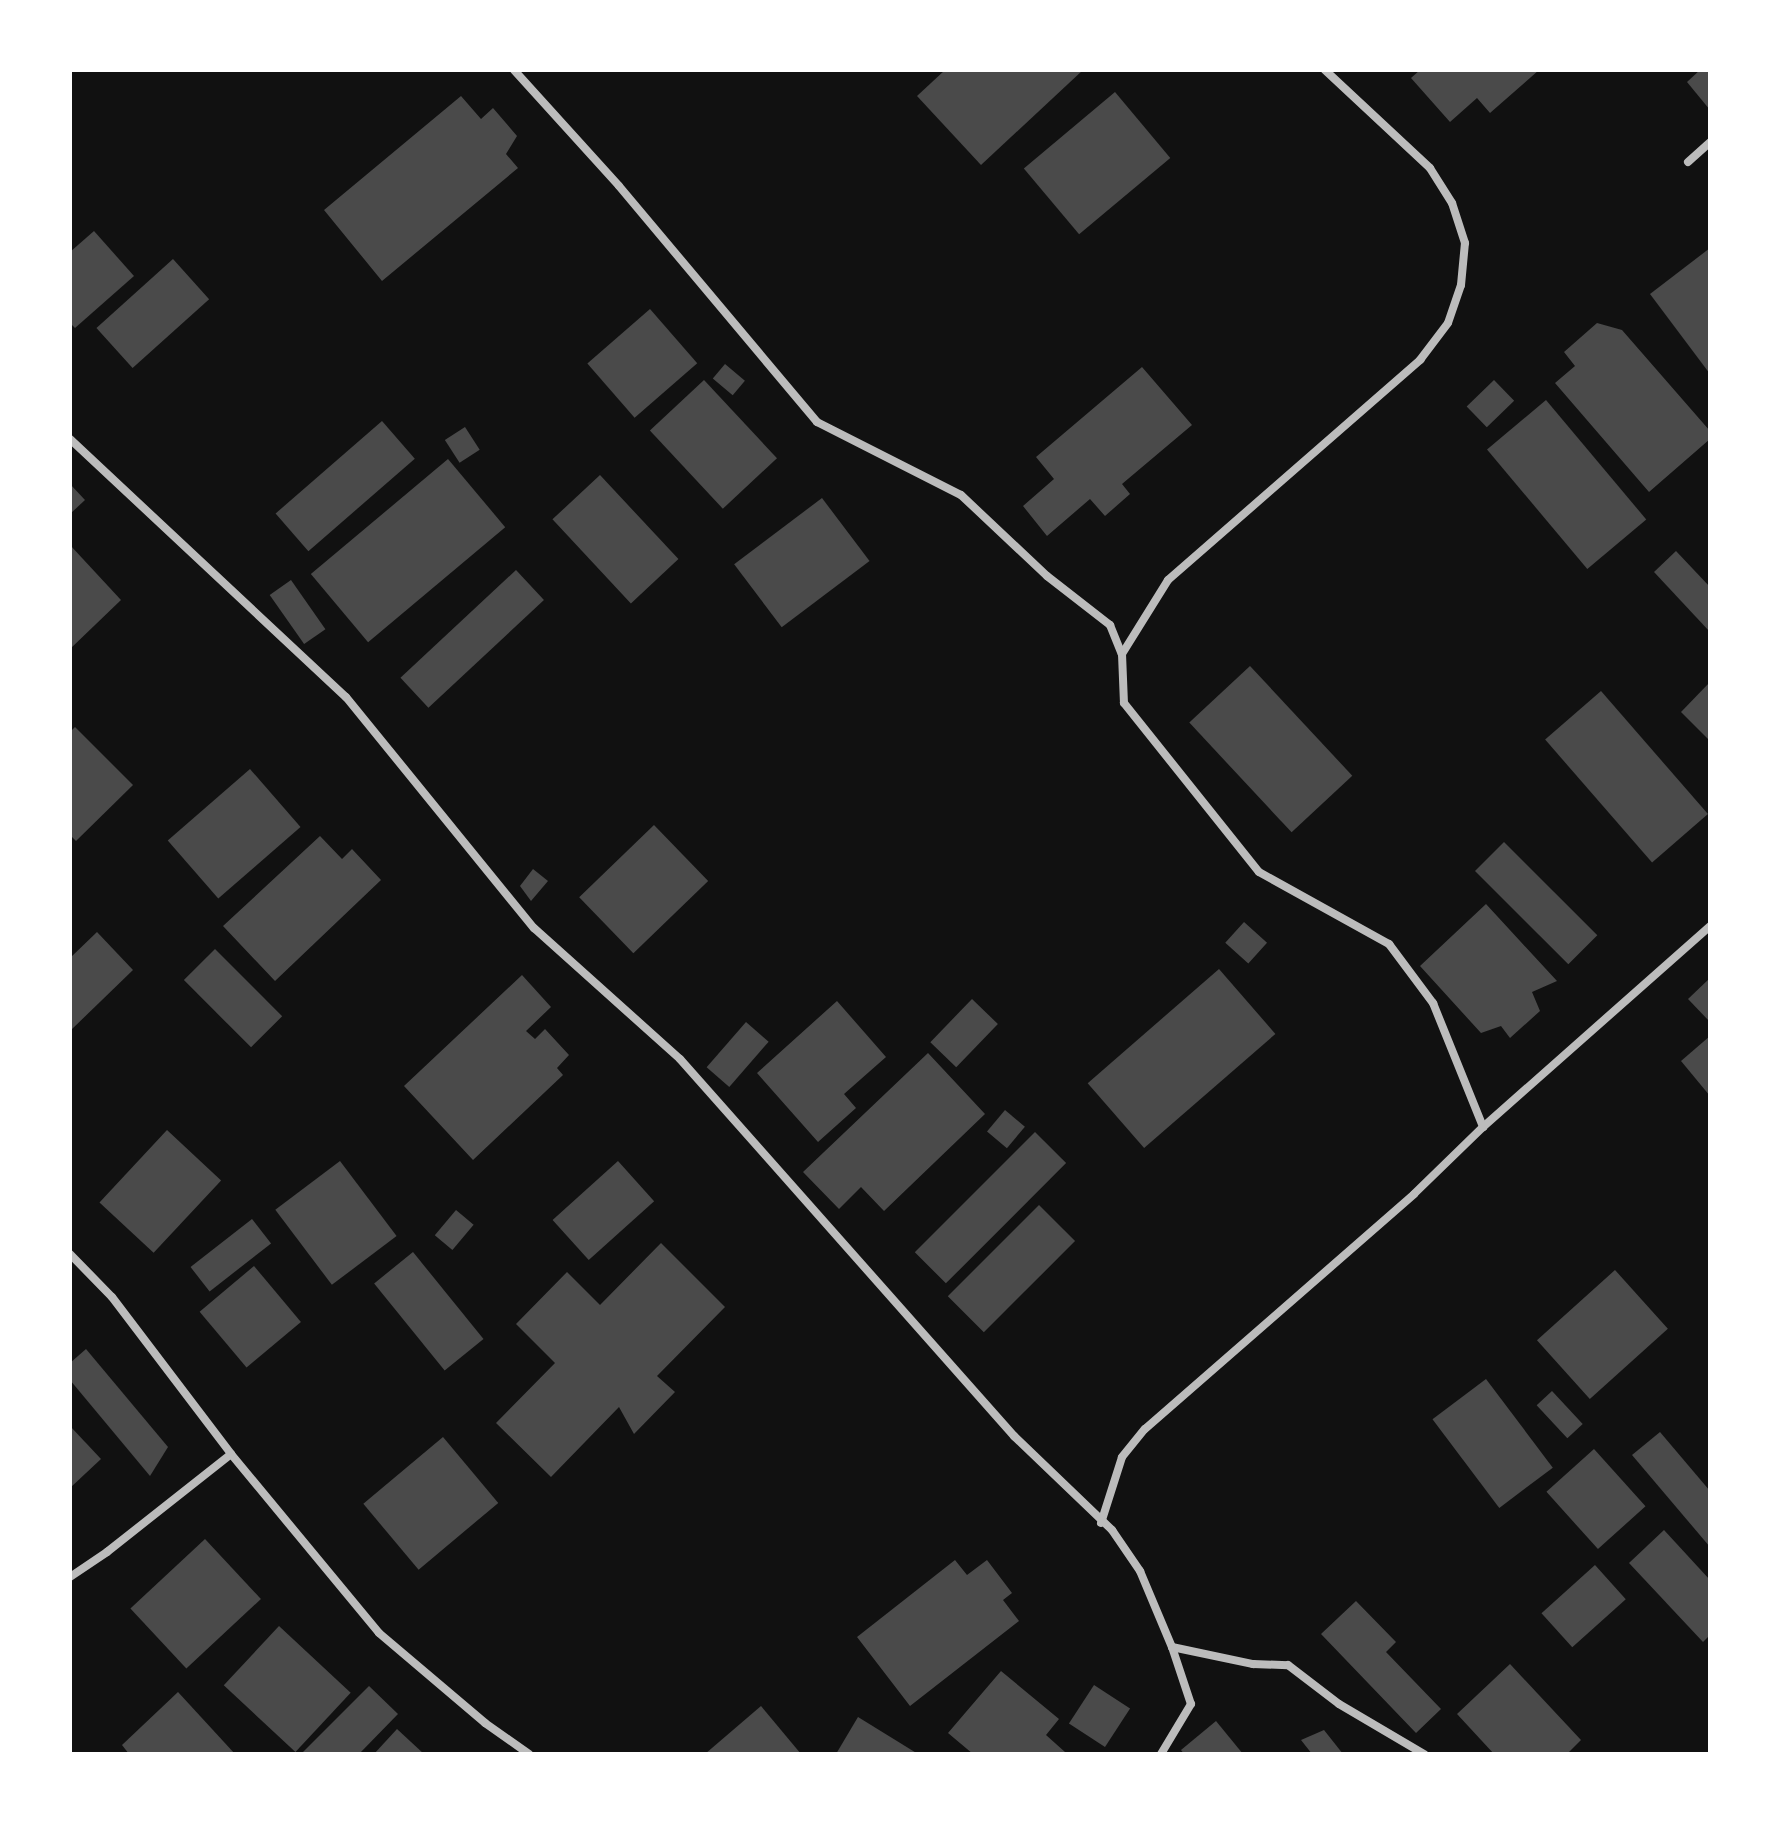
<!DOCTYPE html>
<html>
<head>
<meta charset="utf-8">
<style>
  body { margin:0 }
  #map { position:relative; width:1780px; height:1824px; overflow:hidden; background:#111; font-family:Cabin,sans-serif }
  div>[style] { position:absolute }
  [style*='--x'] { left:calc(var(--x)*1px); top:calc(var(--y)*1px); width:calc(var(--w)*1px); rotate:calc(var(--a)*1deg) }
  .building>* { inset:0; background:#4a4a4a; transform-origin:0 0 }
  .minor>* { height:8px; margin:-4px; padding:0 4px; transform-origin:4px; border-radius:4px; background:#bcbcbc }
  span { translate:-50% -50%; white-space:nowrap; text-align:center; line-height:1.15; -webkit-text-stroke:8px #fff; paint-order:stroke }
  .frame { position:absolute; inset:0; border:72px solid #fff; pointer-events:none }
</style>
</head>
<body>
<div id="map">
  <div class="building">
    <div style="clip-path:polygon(945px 70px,1083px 70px,981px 165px,917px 96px)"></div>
    <div style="clip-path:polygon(1420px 70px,1539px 70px,1490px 113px,1477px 98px,1450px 122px,1411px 78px)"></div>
    <div style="clip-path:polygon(1700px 70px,1710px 70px,1710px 110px,1687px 82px)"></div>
    <div style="left:1115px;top:92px;width:86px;height:119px;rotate:50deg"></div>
    <div style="clip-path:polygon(461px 96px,481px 119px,493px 108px,517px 136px,506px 154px,518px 168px,382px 281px,324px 210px)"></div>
    <div style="clip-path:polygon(94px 231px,134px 276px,75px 328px,70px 323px,70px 252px)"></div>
    <div style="clip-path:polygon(1710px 248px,1710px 374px,1650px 294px)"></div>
    <div style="left:173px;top:259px;width:54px;height:103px;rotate:48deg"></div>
    <div style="left:650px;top:309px;width:72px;height:83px;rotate:49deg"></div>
    <div style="clip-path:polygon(1597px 323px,1622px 330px,1710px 431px,1710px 439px,1649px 492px,1555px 383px,1575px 366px,1564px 352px)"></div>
    <div style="left:725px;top:364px;width:26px;height:19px;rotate:40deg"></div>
    <div style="clip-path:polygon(1142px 367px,1192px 425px,1122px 484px,1130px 494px,1105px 516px,1090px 499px,1047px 536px,1023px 506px,1054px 479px,1036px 457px)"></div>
    <div style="left:704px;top:380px;width:107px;height:74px;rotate:47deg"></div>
    <div style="left:1494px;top:380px;width:29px;height:38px;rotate:46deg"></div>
    <div style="left:1546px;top:400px;width:156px;height:77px;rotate:50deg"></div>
    <div style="left:382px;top:421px;width:50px;height:141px;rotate:49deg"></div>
    <div style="left:465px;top:427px;width:27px;height:24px;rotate:57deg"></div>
    <div style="left:448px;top:459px;width:89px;height:179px;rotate:50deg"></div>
    <div style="left:600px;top:475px;width:115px;height:65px;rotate:47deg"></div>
    <div style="clip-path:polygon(70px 484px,85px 500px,70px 514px)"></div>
    <div style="left:822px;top:498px;width:79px;height:110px;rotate:53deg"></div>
    <div style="clip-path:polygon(70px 545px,121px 600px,70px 649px)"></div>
    <div style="clip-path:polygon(1676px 551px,1710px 587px,1710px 632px,1654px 572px)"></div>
    <div style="left:516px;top:570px;width:41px;height:158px;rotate:47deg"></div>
    <div style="left:291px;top:580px;width:60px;height:26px;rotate:55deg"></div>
    <div style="left:1250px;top:666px;width:150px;height:83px;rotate:47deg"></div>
    <div style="clip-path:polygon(1710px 682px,1710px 741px,1681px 712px)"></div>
    <div style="left:1601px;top:691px;width:163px;height:74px;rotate:49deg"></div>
    <div style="clip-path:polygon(75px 727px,133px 785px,76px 841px,70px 835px,70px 732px)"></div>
    <div style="left:250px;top:769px;width:77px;height:109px;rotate:49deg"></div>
    <div style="left:654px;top:825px;width:78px;height:104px;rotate:46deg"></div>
    <div style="clip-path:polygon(320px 836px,342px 859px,352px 849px,381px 880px,275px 981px,223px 926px)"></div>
    <div style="left:1504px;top:842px;width:132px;height:41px;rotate:45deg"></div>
    <div style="clip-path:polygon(533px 869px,548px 881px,531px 901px,520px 886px)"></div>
    <div style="clip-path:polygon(1486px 904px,1557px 981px,1532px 992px,1540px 1011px,1510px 1038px,1501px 1026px,1481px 1033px,1420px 966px)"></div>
    <div style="left:1244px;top:922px;width:31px;height:28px;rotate:42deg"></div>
    <div style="clip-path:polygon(97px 932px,133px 970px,70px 1031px,70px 958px)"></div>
    <div style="left:215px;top:949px;width:95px;height:44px;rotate:45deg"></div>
    <div style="left:1219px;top:969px;width:86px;height:174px;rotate:49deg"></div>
    <div style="clip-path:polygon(522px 975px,551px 1007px,526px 1031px,535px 1039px,545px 1029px,569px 1055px,557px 1068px,563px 1075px,473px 1160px,404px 1086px)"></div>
    <div style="clip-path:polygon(1710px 978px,1710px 1022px,1688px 999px)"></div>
    <div style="left:972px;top:999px;width:36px;height:60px;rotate:44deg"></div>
    <div style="clip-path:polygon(837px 1001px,886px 1057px,844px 1094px,856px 1108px,818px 1142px,757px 1073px)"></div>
    <div style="left:746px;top:1022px;width:30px;height:60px;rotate:41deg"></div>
    <div style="clip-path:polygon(1710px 1036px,1710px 1096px,1681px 1061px)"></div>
    <div style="clip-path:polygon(928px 1053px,985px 1114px,884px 1211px,861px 1187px,839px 1209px,803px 1172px)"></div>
    <div style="left:1005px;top:1110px;width:26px;height:28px;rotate:40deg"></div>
    <div style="left:167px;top:1130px;width:74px;height:99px;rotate:43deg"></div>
    <div style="left:1035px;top:1132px;width:44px;height:170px;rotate:45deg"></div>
    <div style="left:340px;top:1161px;width:94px;height:81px;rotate:53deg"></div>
    <div style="left:618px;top:1161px;width:54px;height:88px;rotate:48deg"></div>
    <div style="left:1039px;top:1205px;width:51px;height:129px;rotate:45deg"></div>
    <div style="left:456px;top:1210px;width:23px;height:33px;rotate:40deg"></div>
    <div style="left:252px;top:1219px;width:31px;height:78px;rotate:52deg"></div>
    <div style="clip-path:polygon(661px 1243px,725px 1307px,657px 1376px,675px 1392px,634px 1434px,619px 1407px,551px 1477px,496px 1423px,555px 1363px,516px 1324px,567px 1272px,600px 1305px)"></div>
    <div style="left:413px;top:1252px;width:112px;height:50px;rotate:51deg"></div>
    <div style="left:254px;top:1266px;width:73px;height:71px;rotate:50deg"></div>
    <div style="left:1615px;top:1270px;width:79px;height:105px;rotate:48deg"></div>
    <div style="clip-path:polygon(86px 1349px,168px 1447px,150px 1476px,70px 1380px,70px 1363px)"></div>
    <div style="left:1486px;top:1379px;width:111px;height:67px;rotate:53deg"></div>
    <div style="left:1552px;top:1391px;width:45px;height:21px;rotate:47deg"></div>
    <div style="clip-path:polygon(70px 1426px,101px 1459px,70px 1488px)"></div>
    <div style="clip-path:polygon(1660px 1432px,1710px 1491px,1710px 1547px,1632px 1455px)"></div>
    <div style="left:443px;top:1437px;width:86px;height:104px;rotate:50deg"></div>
    <div style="left:1594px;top:1449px;width:77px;height:64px;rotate:48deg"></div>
    <div style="clip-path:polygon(1664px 1530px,1710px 1580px,1710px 1635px,1703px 1642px,1629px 1563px)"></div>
    <div style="left:205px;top:1539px;width:82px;height:102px;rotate:47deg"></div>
    <div style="clip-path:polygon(955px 1560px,967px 1575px,987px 1560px,1012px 1593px,1003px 1600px,1019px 1621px,910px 1706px,857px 1637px)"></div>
    <div style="left:1595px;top:1565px;width:46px;height:72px;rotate:48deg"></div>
    <div style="clip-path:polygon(1356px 1601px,1396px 1642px,1386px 1652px,1441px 1709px,1416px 1733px,1321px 1634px)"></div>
    <div style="left:279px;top:1626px;width:98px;height:81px;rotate:43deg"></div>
    <div style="clip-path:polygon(1510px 1664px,1581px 1740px,1567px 1754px,1494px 1754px,1457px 1714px)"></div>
    <div style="clip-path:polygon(1001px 1671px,1059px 1719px,1046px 1735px,1065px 1752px,1063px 1754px,973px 1754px,948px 1733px)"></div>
    <div style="left:1094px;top:1685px;width:43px;height:46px;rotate:33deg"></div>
    <div style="clip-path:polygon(369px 1686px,398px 1714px,359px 1754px,301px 1754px)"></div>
    <div style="clip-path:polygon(178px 1692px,235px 1754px,129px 1754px,122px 1745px)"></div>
    <div style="clip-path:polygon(761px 1706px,801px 1754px,705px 1754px)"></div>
    <div style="clip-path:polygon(858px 1717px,918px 1754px,836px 1754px)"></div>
    <div style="clip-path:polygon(1216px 1721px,1243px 1754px,1184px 1754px,1181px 1750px)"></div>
    <div style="clip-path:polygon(397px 1729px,424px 1754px,374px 1754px)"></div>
    <div style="clip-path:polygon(1324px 1730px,1343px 1754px,1312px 1754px,1301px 1740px)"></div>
  </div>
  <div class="minor">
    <div style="--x:514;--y:70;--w:156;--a:47.8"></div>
    <div style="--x:619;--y:186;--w:308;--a:50"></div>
    <div style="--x:817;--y:422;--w:161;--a:26.9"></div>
    <div style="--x:961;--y:495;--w:118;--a:43.3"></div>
    <div style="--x:1047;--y:576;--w:80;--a:37.9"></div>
    <div style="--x:1110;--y:625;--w:31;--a:68"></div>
    <div style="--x:1122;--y:654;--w:49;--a:87.7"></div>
    <div style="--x:1124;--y:703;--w:216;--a:51.4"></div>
    <div style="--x:1259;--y:872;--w:149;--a:29"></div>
    <div style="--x:1389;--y:944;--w:74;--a:53.3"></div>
    <div style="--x:1433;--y:1003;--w:134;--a:68"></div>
    <div style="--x:1688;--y:162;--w:30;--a:-42"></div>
    <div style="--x:70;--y:439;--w:378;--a:43.1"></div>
    <div style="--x:346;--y:697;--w:298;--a:50.9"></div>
    <div style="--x:534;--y:928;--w:196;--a:41.9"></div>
    <div style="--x:680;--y:1059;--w:504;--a:48.46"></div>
    <div style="--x:1014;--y:1436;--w:136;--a:43.8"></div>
    <div style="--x:1112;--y:1530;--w:50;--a:55.7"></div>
    <div style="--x:1140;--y:1571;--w:82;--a:67.2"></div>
    <div style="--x:1172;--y:1647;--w:60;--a:71.6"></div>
    <div style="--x:1191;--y:1704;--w:58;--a:121"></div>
    <div style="--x:1122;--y:654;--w:87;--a:-58.1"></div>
    <div style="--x:1168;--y:580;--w:335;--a:-41.1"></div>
    <div style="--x:1420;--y:360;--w:46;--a:-52.9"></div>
    <div style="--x:1448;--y:323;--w:40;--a:-71.1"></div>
    <div style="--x:1461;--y:285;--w:42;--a:-84.6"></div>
    <div style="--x:1465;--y:243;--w:42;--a:-108"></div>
    <div style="--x:1452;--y:203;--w:41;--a:-122.2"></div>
    <div style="--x:1430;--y:168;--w:144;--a:-137"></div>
    <div style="--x:70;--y:1254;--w:60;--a:45.7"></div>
    <div style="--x:112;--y:1297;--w:197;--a:52.8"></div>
    <div style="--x:231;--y:1454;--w:232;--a:50.4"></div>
    <div style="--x:379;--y:1633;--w:139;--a:40.3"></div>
    <div style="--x:485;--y:1723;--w:54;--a:35.2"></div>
    <div style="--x:1101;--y:1523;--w:69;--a:-72.3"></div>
    <div style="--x:1122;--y:1457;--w:36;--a:-51"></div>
    <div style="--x:1145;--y:1429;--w:357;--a:-41.1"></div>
    <div style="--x:1414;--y:1194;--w:96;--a:-44.2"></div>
    <div style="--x:1483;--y:1127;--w:303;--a:-41.5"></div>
    <div style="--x:70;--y:1577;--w:45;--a:-34"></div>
    <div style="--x:107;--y:1552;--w:158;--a:-38.3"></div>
    <div style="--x:1172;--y:1647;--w:83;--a:11.9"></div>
    <div style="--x:1253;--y:1664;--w:35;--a:2"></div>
    <div style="--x:1288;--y:1665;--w:64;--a:37.4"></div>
    <div style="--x:1339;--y:1704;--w:99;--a:30.5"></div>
  </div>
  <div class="frame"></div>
</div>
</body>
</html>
